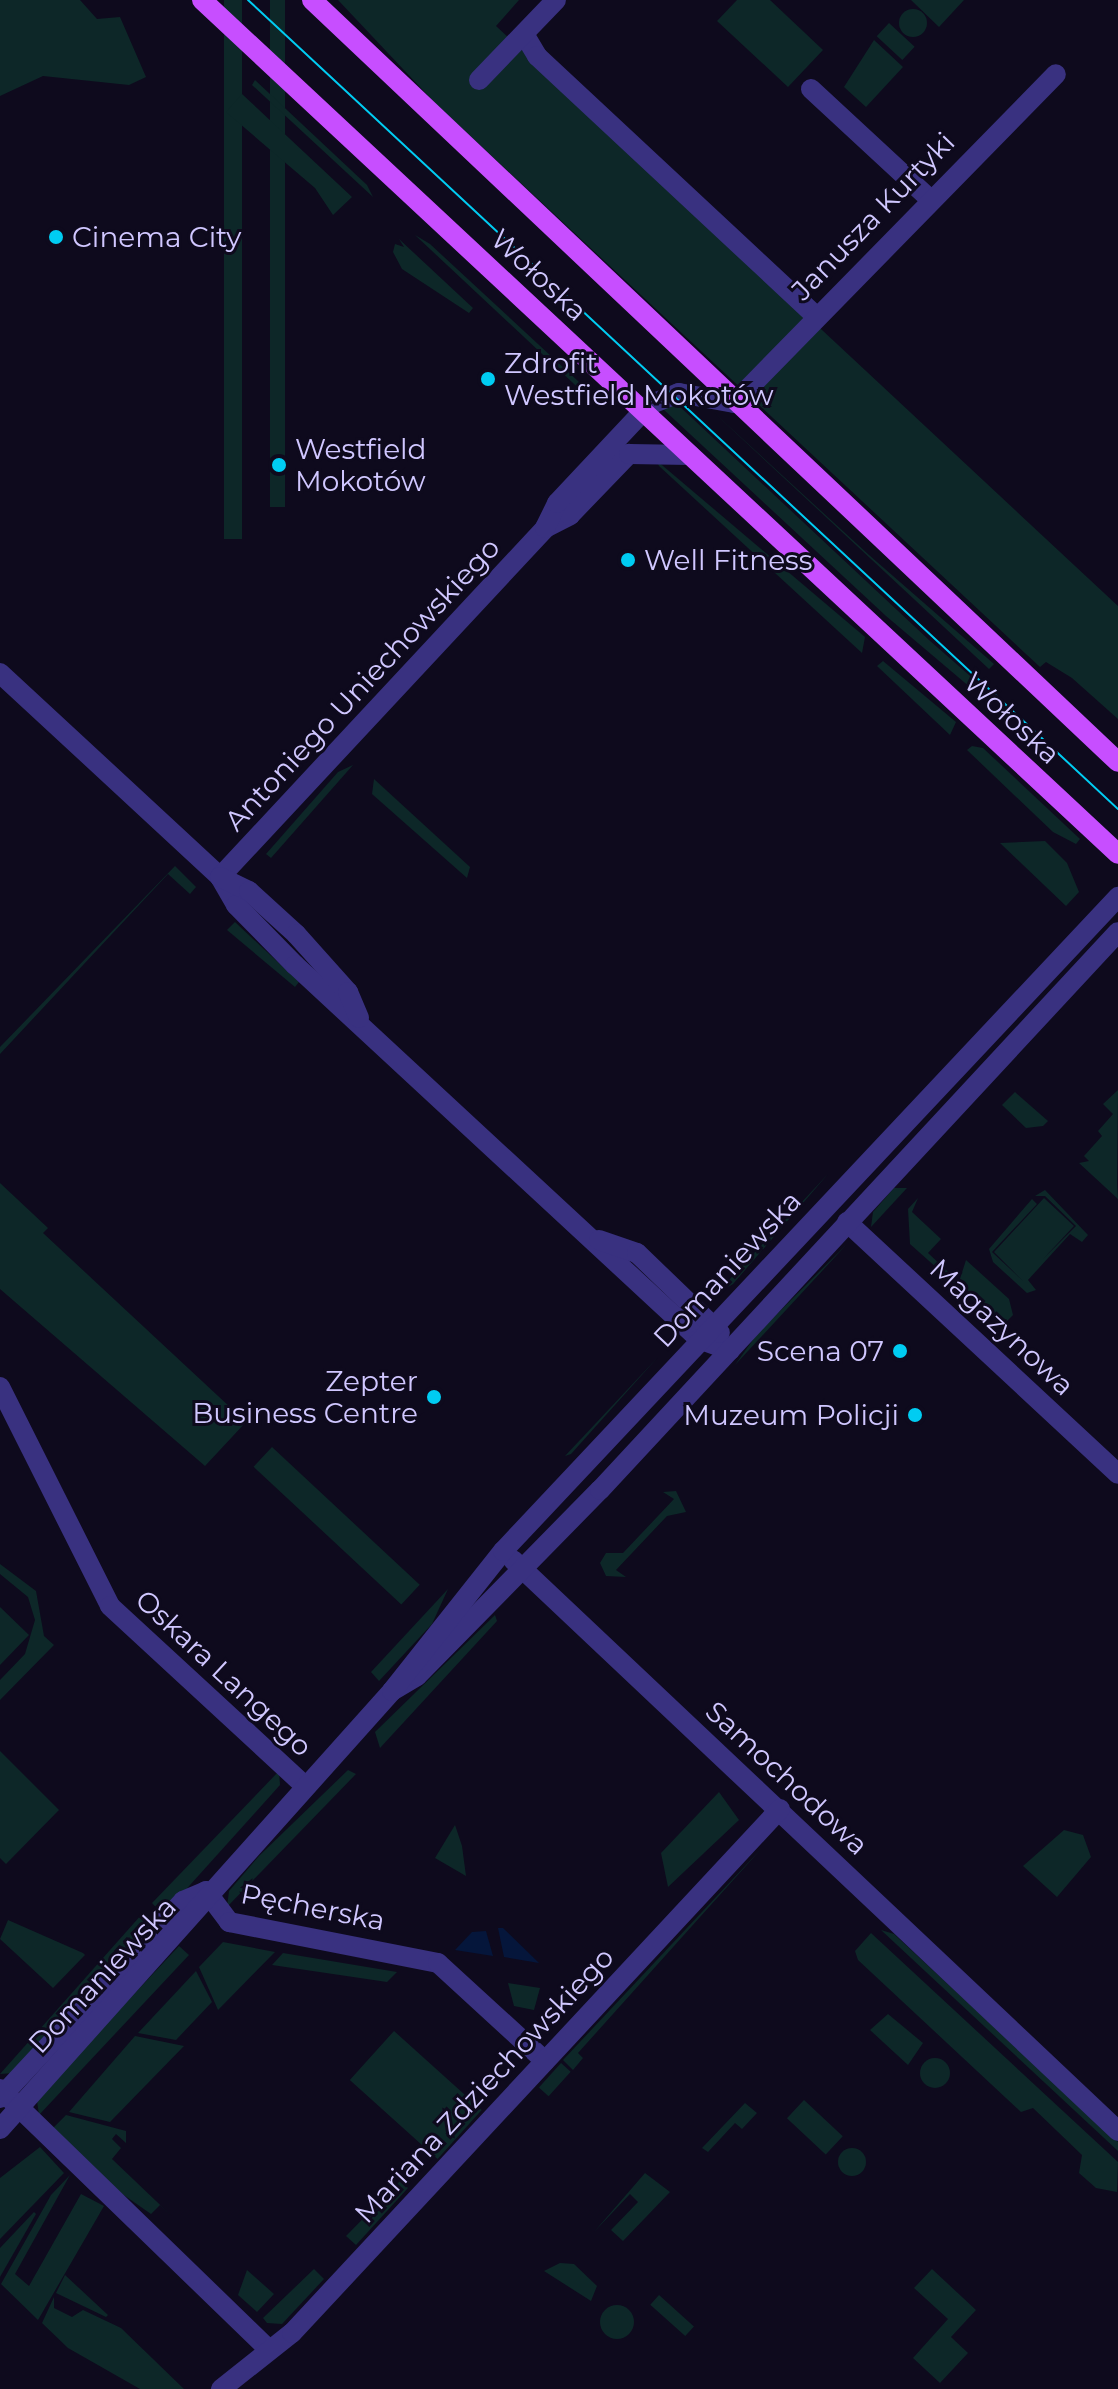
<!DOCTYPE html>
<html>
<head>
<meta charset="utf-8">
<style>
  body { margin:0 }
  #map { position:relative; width:1118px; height:2389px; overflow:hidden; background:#0e0a1d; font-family:Montserrat,sans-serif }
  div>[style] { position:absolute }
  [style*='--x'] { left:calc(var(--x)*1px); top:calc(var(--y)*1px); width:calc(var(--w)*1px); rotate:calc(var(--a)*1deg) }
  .green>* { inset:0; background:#0d2728; transform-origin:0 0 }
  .round { border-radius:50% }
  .water>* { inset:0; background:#05163b }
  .minor>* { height:20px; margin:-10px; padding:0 10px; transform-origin:10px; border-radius:10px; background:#393180 }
  .major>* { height:20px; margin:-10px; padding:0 10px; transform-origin:10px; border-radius:10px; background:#c74eff }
  .tram>* { height:2px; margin:-1px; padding:0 1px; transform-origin:1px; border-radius:1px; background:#00ccf2 }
  .dots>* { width:22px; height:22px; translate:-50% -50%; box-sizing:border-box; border:4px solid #0e0a1d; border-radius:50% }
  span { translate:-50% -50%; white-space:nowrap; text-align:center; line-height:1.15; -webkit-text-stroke:6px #0e0a1d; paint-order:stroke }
  .street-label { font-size:28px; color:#d0c7ff }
  .poi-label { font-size:28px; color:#d0c7ff }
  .left { translate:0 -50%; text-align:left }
  .right { translate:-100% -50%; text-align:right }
</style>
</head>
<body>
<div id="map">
  <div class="green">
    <div style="clip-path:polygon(0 0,80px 0,97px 19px,120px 17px,146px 77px,129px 85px,43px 76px,0 96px)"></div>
    <div style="left:224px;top:0;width:18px;height:539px"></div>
    <div style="left:270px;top:0;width:15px;height:507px"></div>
    <div style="clip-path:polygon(338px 0,519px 0,496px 26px,1118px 606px,1118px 719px,1072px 678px,1046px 662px,1040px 667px,435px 103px)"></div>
    <div style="clip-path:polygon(737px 0,770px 0,823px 50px,788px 87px,717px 21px)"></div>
    <div style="clip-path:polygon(911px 0,964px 0,939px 27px)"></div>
    <div class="round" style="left:899px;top:9px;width:28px;height:28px"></div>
    <div style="left:889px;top:23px;width:35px;height:18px;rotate:43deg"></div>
    <div style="clip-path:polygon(874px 40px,903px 67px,866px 107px,844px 87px)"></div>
    <div style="clip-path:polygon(255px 80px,367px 185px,373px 197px,252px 85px)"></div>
    <div style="clip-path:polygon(242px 94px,352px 197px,333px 215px,315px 188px,226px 112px)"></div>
    <div style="clip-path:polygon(415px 235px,430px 244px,592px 394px,589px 398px)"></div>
    <div style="clip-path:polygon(399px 239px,473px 308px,469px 313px,402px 269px,393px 252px,395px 244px,404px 247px)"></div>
    <div style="clip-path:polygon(676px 403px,929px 640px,977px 682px,971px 688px,886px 616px,663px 409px)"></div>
    <div style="clip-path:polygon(710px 409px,869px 555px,994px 664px,989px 669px)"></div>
    <div style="clip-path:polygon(656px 460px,865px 637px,862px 653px,659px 466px)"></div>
    <div style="clip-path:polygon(883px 661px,956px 722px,950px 735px,877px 666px)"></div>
    <div style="clip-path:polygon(972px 746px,983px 748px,1080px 839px,1076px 844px,1053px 832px,967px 750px)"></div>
    <div style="clip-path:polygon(353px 765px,271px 858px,266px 854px,338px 772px)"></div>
    <div style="clip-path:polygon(374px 779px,470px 867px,467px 878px,372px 794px)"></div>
    <div style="clip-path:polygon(1045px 841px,1067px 863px,1079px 892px,1066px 906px,1000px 843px)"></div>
    <div style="clip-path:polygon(175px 866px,196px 887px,190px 894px,168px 874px,0 1054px,0 1047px)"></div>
    <div style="clip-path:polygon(235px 922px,299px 982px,295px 987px,227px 930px)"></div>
    <div style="clip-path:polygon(1118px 1090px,1117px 1184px,1118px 1199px,1079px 1163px,1089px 1161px,1084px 1156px,1102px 1136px,1098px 1131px,1113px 1114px,1103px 1104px)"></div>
    <div style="clip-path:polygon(1015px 1092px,1048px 1121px,1043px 1126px,1026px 1128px,1002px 1105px)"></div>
    <div style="clip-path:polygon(828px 1174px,733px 1284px,715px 1295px)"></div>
    <div style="clip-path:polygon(0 1183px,48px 1228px,43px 1233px,246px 1422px,205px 1466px,0 1289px)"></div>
    <div style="clip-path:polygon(894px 1188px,907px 1188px,871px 1227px,873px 1212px)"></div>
    <div style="clip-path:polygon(1045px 1190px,1088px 1235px,1082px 1242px,1070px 1234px,1028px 1280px,1036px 1290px,1027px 1293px,993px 1262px,989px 1249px,1032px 1199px,1037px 1204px,992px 1252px,1023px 1281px,994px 1252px,1044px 1198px,1074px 1226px,1043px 1259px,1076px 1226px,1045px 1196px,1035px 1196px)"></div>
    <div style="clip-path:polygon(918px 1198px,912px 1212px,941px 1239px,928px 1253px,959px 1282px,966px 1260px,1009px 1299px,1013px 1315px,1002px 1326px,910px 1244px,908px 1209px)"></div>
    <div style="clip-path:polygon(847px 1244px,799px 1296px,735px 1365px,757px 1334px)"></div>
    <div style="clip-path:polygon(658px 1357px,571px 1454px,565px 1456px)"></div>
    <div style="left:272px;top:1447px;width:202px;height:27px;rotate:43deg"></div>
    <div style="clip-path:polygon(676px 1491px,686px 1512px,667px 1516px,616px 1570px,626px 1577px,606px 1576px,600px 1563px,606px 1553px,623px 1553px,674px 1499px,663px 1492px)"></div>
    <div style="clip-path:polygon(0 1564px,36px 1591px,44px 1636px,54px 1645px,0 1700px,0 1680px,25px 1654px,35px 1620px,28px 1597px,0 1574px)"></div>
    <div style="clip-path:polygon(448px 1589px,432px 1624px,379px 1681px,371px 1672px)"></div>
    <div style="clip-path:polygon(0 1607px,29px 1635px,0 1665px)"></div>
    <div style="clip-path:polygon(495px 1615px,497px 1621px,380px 1748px,375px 1732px)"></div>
    <div style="clip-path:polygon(0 1751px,59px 1810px,6px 1864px,0 1858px)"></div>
    <div style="clip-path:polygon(348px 1770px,356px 1774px,227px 1907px,229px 1891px,259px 1856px)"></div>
    <div style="clip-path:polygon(279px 1771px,280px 1785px,163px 1915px,152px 1903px)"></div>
    <div style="clip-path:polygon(719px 1792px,739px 1820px,668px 1887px,661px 1853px)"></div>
    <div style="clip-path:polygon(455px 1825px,462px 1846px,466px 1876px,435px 1858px)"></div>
    <div style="clip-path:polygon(1064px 1830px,1083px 1835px,1091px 1857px,1057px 1897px,1023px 1866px)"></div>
    <div style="clip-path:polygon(762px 1848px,578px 2053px,583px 2058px,573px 2070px,563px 2060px)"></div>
    <div style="clip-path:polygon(142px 1914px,155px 1924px,14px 2073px,0 2074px)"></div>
    <div style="clip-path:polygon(8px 1920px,83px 1953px,85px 1955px,53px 1988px,0 1939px)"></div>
    <div style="clip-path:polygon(881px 1930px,894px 1934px,1118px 2142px,1118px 2151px)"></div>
    <div style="clip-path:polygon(871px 1933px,1118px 2162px,1117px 2192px,1096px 2188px,1079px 2173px,1082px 2155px,1033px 2108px,1021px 2112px,858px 1960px,855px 1951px)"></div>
    <div style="clip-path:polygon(223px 1942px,275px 1952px,218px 2010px,199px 1967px)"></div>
    <div style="clip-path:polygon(179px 1946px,189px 1955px,39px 2115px,37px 2101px,49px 2085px)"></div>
    <div style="clip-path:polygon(283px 1953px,397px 1972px,387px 1982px,272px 1965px)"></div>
    <div style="clip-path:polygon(196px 1971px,212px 2002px,176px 2040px,138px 2033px)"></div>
    <div style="clip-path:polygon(508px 1983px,540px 1988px,534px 2010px,514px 2006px)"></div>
    <div style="clip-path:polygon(888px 2014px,923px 2043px,908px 2065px,870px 2030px)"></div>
    <div style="left:394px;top:2031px;width:118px;height:66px;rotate:42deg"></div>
    <div style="clip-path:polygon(135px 2036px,184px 2046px,110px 2122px,69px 2112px)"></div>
    <div class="round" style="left:920px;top:2058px;width:30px;height:30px"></div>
    <div style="left:561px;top:2063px;width:13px;height:33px;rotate:42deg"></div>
    <div style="left:804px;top:2100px;width:53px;height:25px;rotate:43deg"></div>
    <div style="clip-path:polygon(745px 2103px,757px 2113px,742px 2129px,735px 2123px,708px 2152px,702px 2148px)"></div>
    <div style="clip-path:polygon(66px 2115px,126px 2131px,126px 2143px,116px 2134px,112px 2139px,121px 2148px,112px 2159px,177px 2221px,160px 2205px,151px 2214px,118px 2191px,52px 2129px)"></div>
    <div style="clip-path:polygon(40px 2147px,64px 2173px,0 2239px,0 2178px)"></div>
    <div class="round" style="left:838px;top:2148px;width:28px;height:28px"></div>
    <div style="clip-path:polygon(645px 2173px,670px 2192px,623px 2241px,611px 2230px,638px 2202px,630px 2194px,594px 2232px)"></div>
    <div style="clip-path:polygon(70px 2175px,15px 2274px,29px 2286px,81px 2194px,104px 2206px,38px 2320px,1px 2284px,51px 2195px)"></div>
    <div style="clip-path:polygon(400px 2181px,408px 2188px,356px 2245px,346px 2236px)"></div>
    <div style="clip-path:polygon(34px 2212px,36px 2214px,0 2277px,0 2248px)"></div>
    <div style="clip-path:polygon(560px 2263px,574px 2264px,597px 2286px,591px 2301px,544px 2271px)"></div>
    <div style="clip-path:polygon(314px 2269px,324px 2279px,282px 2324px,267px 2323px,263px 2318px)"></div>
    <div style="clip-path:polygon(932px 2269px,976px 2310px,951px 2337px,968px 2353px,940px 2383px,913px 2358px,948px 2319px,914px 2288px)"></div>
    <div style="clip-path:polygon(247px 2270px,274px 2294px,257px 2312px,238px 2295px)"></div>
    <div style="clip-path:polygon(65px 2275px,108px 2315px,106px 2317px,56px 2293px)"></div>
    <div style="left:659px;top:2295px;width:47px;height:13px;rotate:42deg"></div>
    <div style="clip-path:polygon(54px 2297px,54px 2308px,72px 2317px,83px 2310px,121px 2328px,184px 2389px,140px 2389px,68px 2348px,42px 2323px)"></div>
    <div class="round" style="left:600px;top:2305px;width:34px;height:34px"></div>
  </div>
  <div class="water">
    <div style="clip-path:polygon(498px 1928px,503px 1928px,539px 1963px,504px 1957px)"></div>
    <div style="clip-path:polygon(486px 1931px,493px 1956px,455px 1950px,472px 1932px)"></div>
  </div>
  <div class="minor">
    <div style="--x:524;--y:34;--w:26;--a:59"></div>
    <div style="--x:537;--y:56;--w:381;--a:43"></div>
    <div style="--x:479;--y:80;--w:111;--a:-46.1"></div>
    <div style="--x:811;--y:89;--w:163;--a:42.8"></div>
    <div style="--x:545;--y:528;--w:28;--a:-27"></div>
    <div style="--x:570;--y:515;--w:85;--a:-46"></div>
    <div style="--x:629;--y:454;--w:61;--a:0.9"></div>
    <div style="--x:0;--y:673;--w:300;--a:42.8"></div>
    <div style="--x:220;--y:877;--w:32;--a:60"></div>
    <div style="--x:236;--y:905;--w:84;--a:45.5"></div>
    <div style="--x:295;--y:965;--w:551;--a:42.79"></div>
    <div style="--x:699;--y:1339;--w:33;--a:20"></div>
    <div style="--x:220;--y:877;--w:477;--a:-47"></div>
    <div style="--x:545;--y:528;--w:28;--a:-64"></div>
    <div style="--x:557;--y:503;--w:134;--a:-46.8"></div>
    <div style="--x:649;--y:405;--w:32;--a:-22"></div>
    <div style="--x:679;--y:393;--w:56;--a:10.3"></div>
    <div style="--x:734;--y:403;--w:460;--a:-45.6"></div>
    <div style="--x:220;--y:877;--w:32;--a:26"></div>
    <div style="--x:249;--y:891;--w:64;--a:42.5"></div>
    <div style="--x:296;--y:934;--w:78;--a:48.1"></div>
    <div style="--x:348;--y:992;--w:28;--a:67"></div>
    <div style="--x:847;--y:1222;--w:370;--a:42.9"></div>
    <div style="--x:599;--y:1240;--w:40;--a:18.9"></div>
    <div style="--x:637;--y:1253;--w:115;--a:43.9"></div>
    <div style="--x:0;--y:1387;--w:245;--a:63.3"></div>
    <div style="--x:110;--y:1606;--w:264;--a:42.7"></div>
    <div style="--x:513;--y:1560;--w:832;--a:43.34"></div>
    <div style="--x:392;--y:1691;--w:29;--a:-31"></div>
    <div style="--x:417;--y:1676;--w:261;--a:-45.5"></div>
    <div style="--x:600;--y:1490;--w:761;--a:-47.13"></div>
    <div style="--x:206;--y:1891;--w:39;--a:53"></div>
    <div style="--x:229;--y:1922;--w:213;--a:11.1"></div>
    <div style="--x:438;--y:1963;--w:145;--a:42.5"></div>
    <div style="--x:0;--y:2089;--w:372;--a:44.1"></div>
    <div style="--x:0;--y:2098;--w:269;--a:-47.1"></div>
    <div style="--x:183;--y:1901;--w:25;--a:-23"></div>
    <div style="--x:0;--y:2129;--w:588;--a:-48.17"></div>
    <div style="--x:392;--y:1691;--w:179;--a:-51.6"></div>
    <div style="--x:503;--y:1551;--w:898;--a:-46.76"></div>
    <div style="--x:221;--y:2389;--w:90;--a:-38.3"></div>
    <div style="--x:292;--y:2333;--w:716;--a:-47.04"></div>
  </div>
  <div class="major">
    <div style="--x:202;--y:0;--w:1252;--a:42.99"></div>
    <div style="--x:312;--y:0;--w:1109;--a:43.39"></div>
  </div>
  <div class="tram">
    <div style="--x:248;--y:0;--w:1188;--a:42.92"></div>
  </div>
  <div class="dots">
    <div style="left:56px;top:237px;background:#00ccf2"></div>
    <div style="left:488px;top:379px;background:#00ccf2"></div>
    <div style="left:279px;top:465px;background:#00ccf2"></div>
    <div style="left:628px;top:560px;background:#00ccf2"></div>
    <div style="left:900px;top:1351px;background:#00ccf2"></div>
    <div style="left:434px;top:1397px;background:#00ccf2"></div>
    <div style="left:915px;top:1415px;background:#00ccf2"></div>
  </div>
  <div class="street-label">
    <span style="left:873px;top:216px;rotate:-46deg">Janusza Kurtyki</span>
    <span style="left:539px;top:275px;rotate:43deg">Wołoska</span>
    <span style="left:362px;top:684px;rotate:-47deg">Antoniego Uniechowskiego</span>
    <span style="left:1012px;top:718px;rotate:43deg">Wołoska</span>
    <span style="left:727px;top:1269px;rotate:-47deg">Domaniewska</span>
    <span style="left:1002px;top:1327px;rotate:43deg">Magazynowa</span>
    <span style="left:224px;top:1673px;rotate:43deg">Oskara Langego</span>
    <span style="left:787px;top:1778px;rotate:43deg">Samochodowa</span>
    <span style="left:313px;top:1907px;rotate:11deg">Pęcherska</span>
    <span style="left:102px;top:1975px;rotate:-47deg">Domaniewska</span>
    <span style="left:484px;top:2085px;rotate:-47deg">Mariana Zdziechowskiego</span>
  </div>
  <div class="poi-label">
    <span class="left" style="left:72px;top:237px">Cinema City</span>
    <span class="left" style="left:504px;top:379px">Zdrofit<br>Westfield Mokotów</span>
    <span class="left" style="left:295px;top:465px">Westfield<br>Mokotów</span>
    <span class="left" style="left:644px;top:560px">Well Fitness</span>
    <span class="right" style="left:884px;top:1351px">Scena 07</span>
    <span class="right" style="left:418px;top:1397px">Zepter<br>Business Centre</span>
    <span class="right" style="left:899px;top:1415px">Muzeum Policji</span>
  </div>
</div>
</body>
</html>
